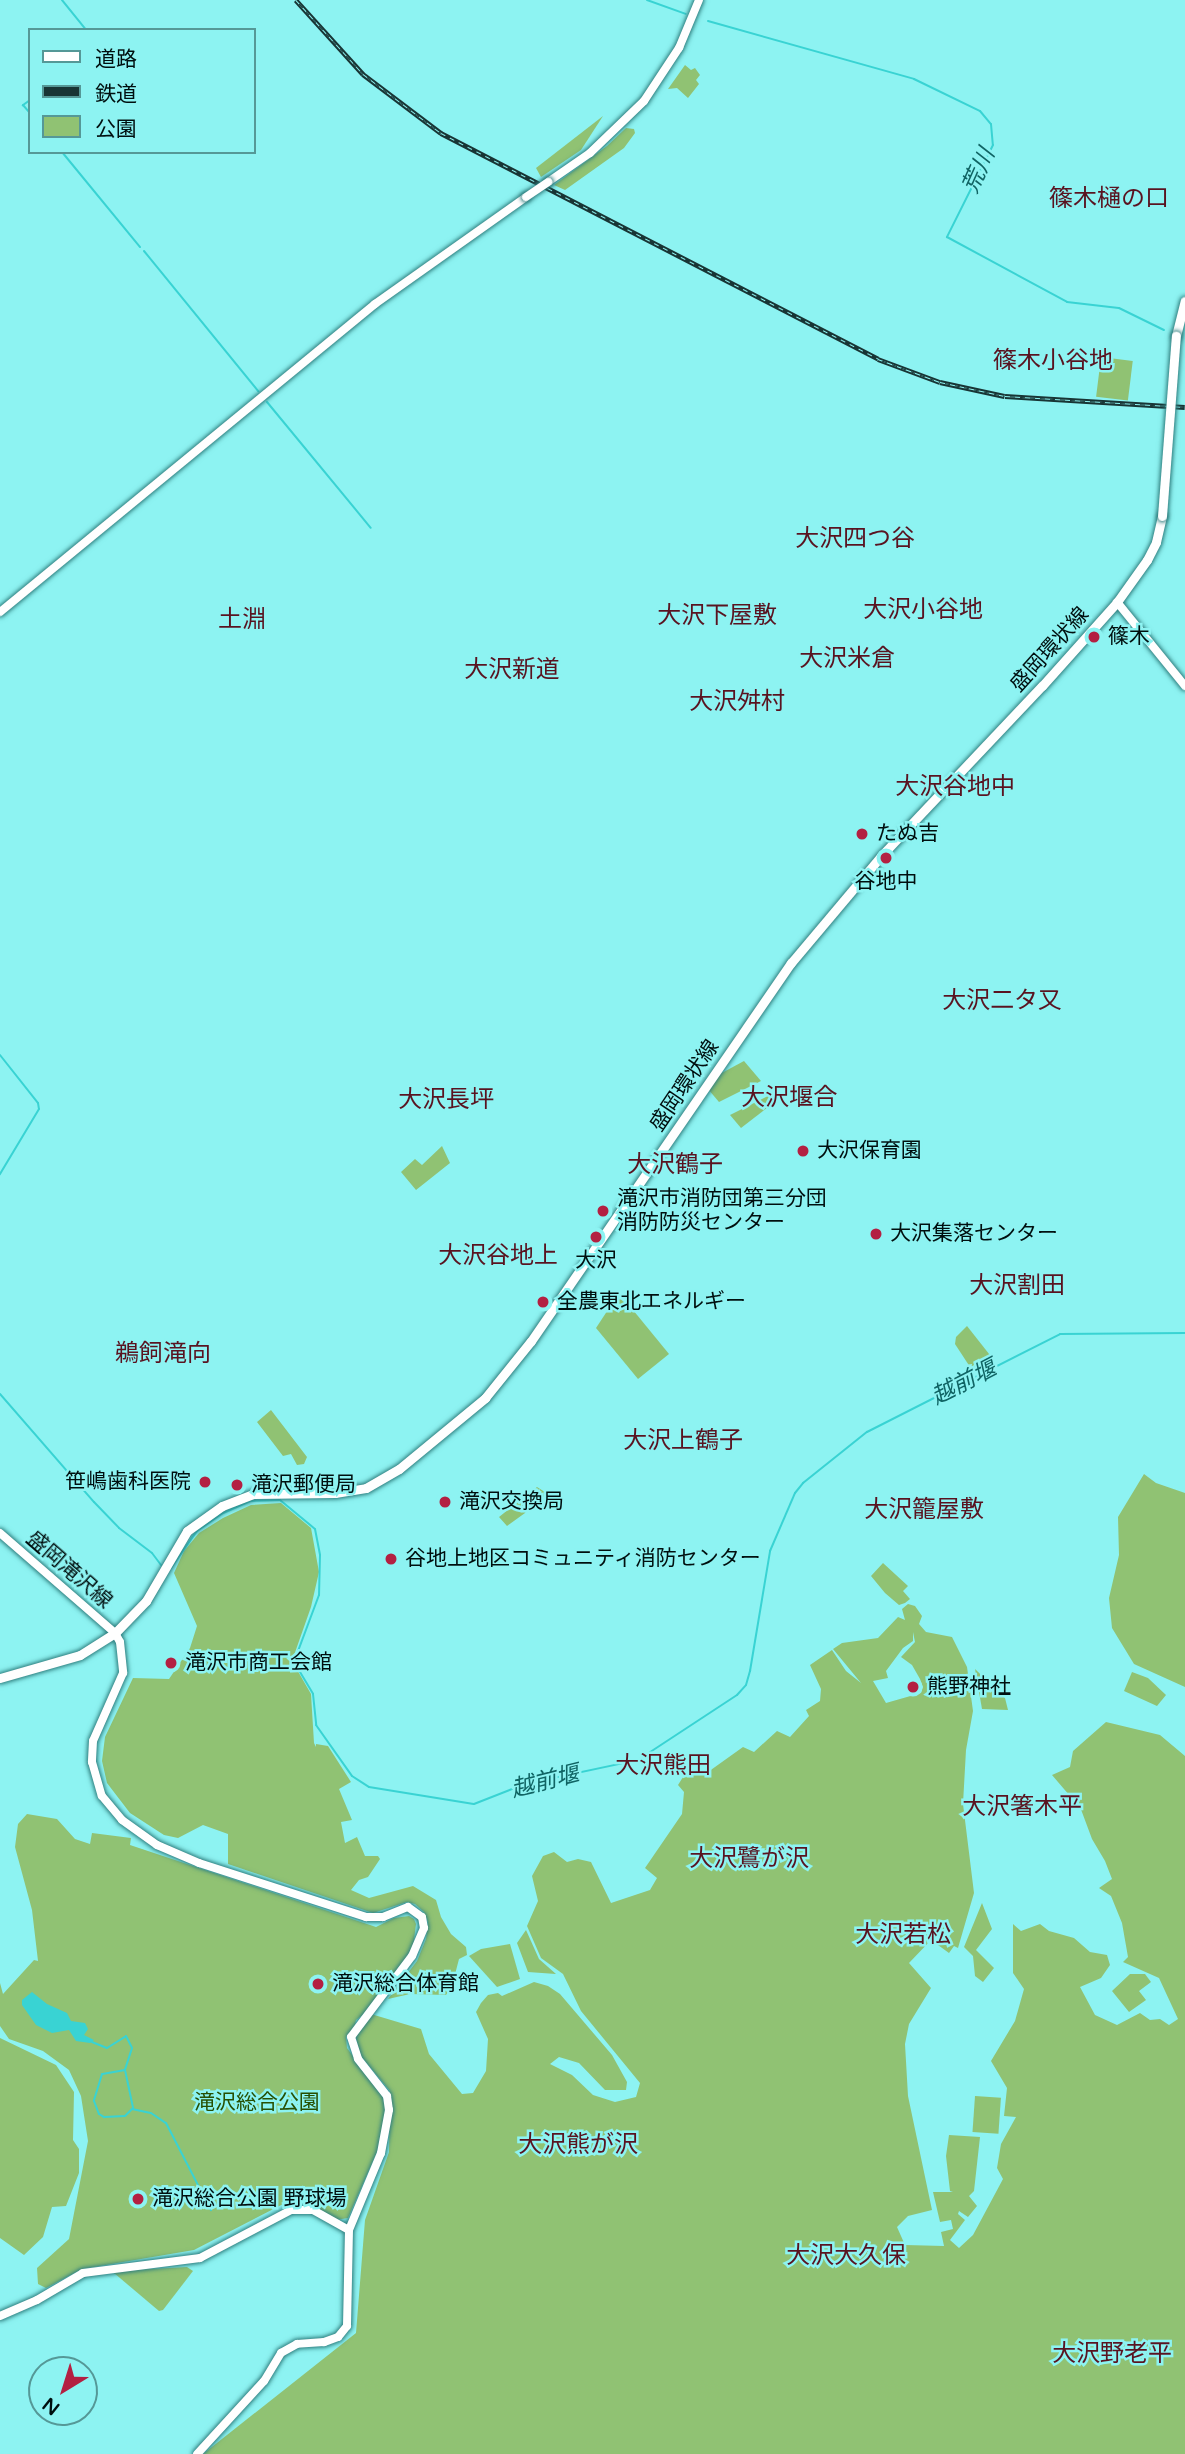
<!DOCTYPE html>
<html>
<head>
<meta charset="utf-8">
<style>
  body { margin:0 }
  #map { position:relative; width:1185px; height:2454px; overflow:hidden; background:#8df3f2; font-family:"Varela Round","Noto Sans JP",sans-serif }
  div>[style] { position:absolute }
  [style*='--x'] { left:calc(var(--x)*1px); top:calc(var(--y)*1px); width:calc(var(--w)*1px); rotate:calc(var(--a)*1deg) }
  .green>* { inset:0; background:#90c273; transform-origin:0 0 }
  .water>* { inset:0; background:#39d3d3 }
  .stream>* { height:2px; margin:-1px; padding:0 1px; transform-origin:1px; border-radius:1px; background:#39d3d3 }
  .roads { filter:drop-shadow(0 0 2px #2f7f7f) drop-shadow(0 0 2px #2f7f7f) }
  .secondary>* { height:8px; margin:-4px; padding:0 4px; transform-origin:4px; border-radius:4px; background:#fff }
  .primary>* { height:9px; margin:-4.5px; padding:0 4.5px; transform-origin:4.5px; border-radius:4.5px; background:#fff }
  .rail>* { height:4.5px; margin-top:-2.25px; transform-origin:0; background:repeating-linear-gradient(90deg,#8df3f2 0 5px,#183535 0 10px); box-sizing:border-box; border-block:2px solid #183535 }
  .bridges { filter:drop-shadow(0 0 2px #2f7f7f) drop-shadow(0 0 2px #2f7f7f) }
  .secondary-bridge>* { height:8px; margin:-4px; padding:0 4px; transform-origin:4px; border-radius:4px; background:#fff }
  .primary-bridge>* { height:9px; margin:-4.5px; padding:0 4.5px; transform-origin:4.5px; border-radius:4.5px; background:#fff }
  .dots>* { width:19px; height:19px; translate:-50% -50%; box-sizing:border-box; border:4px solid #8df3f2; border-radius:50% }
  span { translate:-50% -50%; white-space:nowrap; text-align:center; line-height:1.15; -webkit-text-stroke:5px #8df3f2; paint-order:stroke }
  .poi-label { font-size:21px; color:#000f0f }
  .left { translate:0 -50%; text-align:left }
  .right { translate:-100% -50%; text-align:right }
  .street-label { font-size:21px; color:#000f0f }
  .park-label { font-size:21px; color:#274f02 }
  .water-label { font-size:23px; color:#106464; font-style:italic }
  .quarter-label { font-size:24px; color:#591320 }
  .legend { position:absolute; left:28px; top:28px; width:228px; height:126px; box-sizing:border-box; background:#8df3f2; border:2px solid #559897; margin:0; padding:9px 12px; list-style:none; font-size:21px; color:#000f0f }
  .legend li { display:flex; align-items:center; gap:14px; height:35px }
  .legend b { width:35px; border:2px solid #559897 }
  .north { position:absolute; left:28px; top:2356px; width:70px; height:70px; box-sizing:border-box; background:#8df3f2; border:2px solid #559897; border-radius:50%; rotate:218deg; font-size:19px; font-weight:700; line-height:28px; text-align:center; color:#000f0f }
  .north::after { content:''; display:block; margin:auto; width:24px; height:32px; background:#b32042; clip-path:polygon(50% 0,100% 100%,50% 72%,0 100%) }
</style>
</head>
<body>
<div id="map">
  <div class="green">
    <div style="clip-path:polygon(685px 65px,691px 70px,695px 68px,700px 75px,696px 80px,699px 84px,688px 98px,677px 88px,668px 89px)"></div>
    <div style="clip-path:polygon(603px 116px,581px 150px,541px 177px,536px 168px)"></div>
    <div style="clip-path:polygon(626px 128px,634px 129px,635px 133px,624px 148px,565px 190px,554px 185px,607px 146px)"></div>
    <div style="left:1101px;top:357px;width:32px;height:40px;rotate:7deg"></div>
    <div style="clip-path:polygon(744px 1061px,761px 1081px,719px 1102px,708px 1089px,718px 1075px)"></div>
    <div style="clip-path:polygon(770px 1095px,776px 1101px,741px 1128px,730px 1115px)"></div>
    <div style="clip-path:polygon(442px 1146px,450px 1163px,416px 1190px,401px 1172px,415px 1159px,422px 1165px)"></div>
    <div style="clip-path:polygon(617px 1296px,633px 1310px,669px 1354px,638px 1379px,596px 1328px)"></div>
    <div style="clip-path:polygon(967px 1326px,993px 1359px,972px 1370px,955px 1344px,956px 1337px)"></div>
    <div style="clip-path:polygon(271px 1410px,307px 1457px,304px 1464px,297px 1465px,291px 1454px,283px 1456px,257px 1422px)"></div>
    <div style="clip-path:polygon(1144px 1474px,1156px 1483px,1185px 1493px,1185px 1687px,1134px 1664px,1112px 1628px,1109px 1598px,1119px 1555px,1118px 1517px)"></div>
    <div style="clip-path:polygon(537px 1487px,548px 1494px,543px 1497px,535px 1495px,525px 1513px,507px 1526px,499px 1517px)"></div>
    <div style="clip-path:polygon(281px 1503px,311px 1528px,319px 1572px,311px 1607px,292px 1661px,311px 1694px,314px 1743px,316px 1747px,316px 1744px,328px 1746px,351px 1782px,339px 1789px,352px 1820px,341px 1822px,345px 1843px,357px 1837px,365px 1856px,378px 1856px,380px 1859px,368px 1877px,359px 1880px,351px 1890px,369px 1898px,413px 1886px,436px 1900px,441px 1917px,451px 1934px,466px 1947px,467px 1955px,459px 1959px,452px 1986px,446px 1995px,410px 1994px,388px 1999px,417px 1961px,426px 1939px,428px 1922px,424px 1912px,415px 1904px,407px 1902px,373px 1913px,228px 1864px,228px 1834px,203px 1825px,178px 1838px,164px 1835px,130px 1813px,107px 1783px,102px 1761px,105px 1737px,133px 1678px,169px 1679px,190px 1648px,197px 1626px,174px 1573px,184px 1551px,199px 1533px,223px 1518px,251px 1505px)"></div>
    <div style="clip-path:polygon(883px 1563px,908px 1586px,903px 1591px,910px 1599px,905px 1603px,899px 1605px,885px 1593px,871px 1576px)"></div>
    <div style="clip-path:polygon(evenodd,908px 1604px,915px 1606px,922px 1616px,919px 1624px,926px 1632px,952px 1637px,967px 1667px,973px 1711px,966px 1750px,963px 1804px,974px 1893px,958px 1948px,954px 1946px,949px 1953px,931px 1940px,909px 1963px,931px 1988px,909px 2024px,905px 2044px,908px 2096px,932px 2210px,908px 2216px,897px 2227px,905px 2245px,944px 2246px,941px 2232px,953px 2229px,951px 2220px,940px 2222px,933px 2192px,953px 2192px,950px 2191px,946px 2156px,949px 2135px,980px 2137px,974px 2191px,969px 2196px,977px 2206px,968px 2217px,959px 2211px,958px 2214px,965px 2220px,950px 2240px,959px 2248px,973px 2235px,1003px 2179px,997px 2168px,1001px 2144px,1016px 2117px,1004px 2116px,1007px 2088px,991px 2061px,1015px 2021px,1024px 1989px,1013px 1973px,1013px 1924px,1021px 1931px,1040px 1924px,1049px 1931px,1074px 1938px,1090px 1952px,1107px 1955px,1110px 1965px,1101px 1978px,1080px 1987px,1095px 2015px,1117px 2025px,1140px 2013px,1150px 2020px,1160px 2019px,1169px 2025px,1178px 2019px,1159px 1978px,1123px 1962px,1128px 1957px,1122px 1923px,1111px 1896px,1099px 1888px,1112px 1879px,1105px 1861px,1092px 1839px,1076px 1796px,1070px 1796px,1052px 1775px,1070px 1767px,1073px 1751px,1106px 1722px,1160px 1735px,1185px 1756px,1185px 2454px,203px 2454px,356px 2333px,365px 2220px,389px 2152px,390px 2091px,360px 2055px,356px 2037px,371px 2014px,421px 2029px,429px 2054px,462px 2094px,473px 2093px,486px 2071px,488px 2039px,476px 2012px,481px 2003px,488px 1995px,498px 1993px,502px 1996px,534px 1982px,548px 1986px,560px 1994px,612px 2055px,627px 2082px,626px 2090px,605px 2090px,579px 2063px,559px 2057px,550px 2064px,572px 2075px,593px 2095px,615px 2102px,636px 2097px,640px 2083px,581px 2011px,563px 1974px,541px 1958px,527px 1926px,538px 1901px,532px 1876px,543px 1856px,554px 1852px,567px 1862px,578px 1859px,591px 1862px,611px 1903px,650px 1890px,657px 1878px,645px 1868px,682px 1814px,684px 1792px,678px 1785px,683px 1777px,708px 1772px,743px 1747px,754px 1752px,777px 1731px,790px 1737px,809px 1716px,806px 1710px,820px 1701px,821px 1689px,810px 1665px,832px 1650px,846px 1671px,861px 1683px,833px 1649px,842px 1643px,878px 1638px,898px 1617px,905px 1620px,902px 1609px,908px 1604px,913px 1632px,915px 1642px,901px 1657px,912px 1665px,920px 1679px,923px 1687px,921px 1693px,886px 1703px,873px 1681px,888px 1678px,886px 1671px,903px 1648px,913px 1641px,913px 1632px)"></div>
    <div style="clip-path:polygon(975px 1669px,1005px 1698px,1008px 1710px,982px 1709px)"></div>
    <div style="clip-path:polygon(1132px 1672px,1148px 1678px,1166px 1695px,1157px 1706px,1124px 1691px)"></div>
    <div style="clip-path:polygon(27px 1814px,57px 1819px,75px 1839px,90px 1844px,92px 1833px,131px 1838px,130px 1845px,376px 1927px,394px 1918px,409px 1916px,414px 1919px,416px 1924px,412px 1956px,380px 2002px,356px 2020px,354px 2030px,346px 2037px,347px 2048px,385px 2100px,387px 2129px,348px 2218px,336px 2220px,303px 2199px,289px 2201px,194px 2250px,82px 2269px,46px 2288px,38px 2284px,37px 2268px,69px 2239px,88px 2141px,81px 2096px,69px 2070px,43px 2051px,9px 2039px,0 2026px,0 1983px,3px 1994px,34px 1960px,38px 1961px,32px 1910px,15px 1847px,18px 1824px)"></div>
    <div style="clip-path:polygon(982px 1903px,992px 1929px,976px 1950px,994px 1968px,983px 1982px,975px 1976px,973px 1956px,964px 1947px)"></div>
    <div style="clip-path:polygon(526px 1930px,539px 1959px,556px 1974px,528px 1972px,517px 1943px)"></div>
    <div style="clip-path:polygon(510px 1944px,520px 1979px,497px 1987px,469px 1956px,481px 1949px)"></div>
    <div style="clip-path:polygon(1130px 1974px,1145px 1974px,1151px 1982px,1139px 1991px,1146px 2000px,1129px 2012px,1112px 1991px)"></div>
    <div style="clip-path:polygon(0 2038px,56px 2065px,74px 2092px,73px 2140px,79px 2149px,79px 2173px,66px 2206px,52px 2207px,43px 2237px,24px 2255px,0 2238px)"></div>
    <div style="left:975px;top:2096px;width:26px;height:36px;rotate:4deg"></div>
    <div style="clip-path:polygon(187px 2267px,193px 2271px,163px 2310px,159px 2311px,114px 2273px,114px 2271px)"></div>
  </div>
  <div class="water">
    <div style="clip-path:polygon(32px 1992px,47px 2004px,67px 2013px,71px 2021px,85px 2023px,88px 2029px,84px 2035px,94px 2040px,90px 2043px,76px 2041px,69px 2030px,52px 2033px,36px 2025px,22px 2005px,22px 2000px)"></div>
  </div>
  <div class="stream">
    <div style="--x:62;--y:0;--w:38;--a:51"></div>
    <div style="--x:647;--y:0;--w:41;--a:19.7"></div>
    <div style="--x:708;--y:21;--w:214;--a:15.7"></div>
    <div style="--x:914;--y:79;--w:73;--a:25.9"></div>
    <div style="--x:980;--y:111;--w:17;--a:50"></div>
    <div style="--x:991;--y:124;--w:21;--a:85"></div>
    <div style="--x:993;--y:145;--w:103;--a:116.6"></div>
    <div style="--x:947;--y:237;--w:136;--a:28.4"></div>
    <div style="--x:1067;--y:302;--w:52;--a:6.6"></div>
    <div style="--x:1119;--y:308;--w:50;--a:26.1"></div>
    <div style="--x:30;--y:100;--w:9;--a:144"></div>
    <div style="--x:23;--y:105;--w:11;--a:49"></div>
    <div style="--x:62;--y:152;--w:123;--a:50.6"></div>
    <div style="--x:144;--y:251;--w:181;--a:50.8"></div>
    <div style="--x:267;--y:402;--w:163;--a:50.5"></div>
    <div style="--x:0;--y:1055;--w:61;--a:51.6"></div>
    <div style="--x:38;--y:1103;--w:6;--a:81"></div>
    <div style="--x:39;--y:1109;--w:76;--a:121"></div>
    <div style="--x:0;--y:1394;--w:143;--a:49"></div>
    <div style="--x:94;--y:1502;--w:36;--a:46"></div>
    <div style="--x:119;--y:1528;--w:41;--a:37.1"></div>
    <div style="--x:152;--y:1553;--w:15;--a:53"></div>
    <div style="--x:171;--y:1568;--w:45;--a:-54.9"></div>
    <div style="--x:197;--y:1531;--w:29;--a:-35"></div>
    <div style="--x:221;--y:1514;--w:32;--a:-24"></div>
    <div style="--x:250;--y:1501;--w:30;--a:-2"></div>
    <div style="--x:280;--y:1500;--w:45;--a:39.6"></div>
    <div style="--x:315;--y:1529;--w:26;--a:79"></div>
    <div style="--x:320;--y:1555;--w:40;--a:91.4"></div>
    <div style="--x:319;--y:1595;--w:72;--a:110.5"></div>
    <div style="--x:294;--y:1662;--w:37;--a:59"></div>
    <div style="--x:313;--y:1694;--w:31;--a:84"></div>
    <div style="--x:316;--y:1725;--w:62;--a:54.8"></div>
    <div style="--x:352;--y:1776;--w:20;--a:33"></div>
    <div style="--x:369;--y:1787;--w:106;--a:9.2"></div>
    <div style="--x:474;--y:1804;--w:55;--a:-21.4"></div>
    <div style="--x:525;--y:1784;--w:116;--a:-12"></div>
    <div style="--x:638;--y:1760;--w:118;--a:-33.3"></div>
    <div style="--x:737;--y:1695;--w:13;--a:-48"></div>
    <div style="--x:746;--y:1685;--w:15;--a:-74"></div>
    <div style="--x:750;--y:1671;--w:122;--a:-80.5"></div>
    <div style="--x:770;--y:1551;--w:63;--a:-66.7"></div>
    <div style="--x:795;--y:1493;--w:13;--a:-51"></div>
    <div style="--x:803;--y:1483;--w:82;--a:-38.6"></div>
    <div style="--x:867;--y:1432;--w:216;--a:-26.9"></div>
    <div style="--x:1060;--y:1334;--w:125;--a:-0.5"></div>
    <div style="--x:92;--y:2042;--w:16;--a:22"></div>
    <div style="--x:107;--y:2048;--w:22;--a:-32"></div>
    <div style="--x:126;--y:2036;--w:13;--a:63"></div>
    <div style="--x:132;--y:2048;--w:23;--a:108"></div>
    <div style="--x:125;--y:2070;--w:23;--a:170"></div>
    <div style="--x:102;--y:2074;--w:28;--a:107"></div>
    <div style="--x:94;--y:2101;--w:14;--a:69"></div>
    <div style="--x:99;--y:2114;--w:6;--a:31"></div>
    <div style="--x:104;--y:2117;--w:21;--a:-3"></div>
    <div style="--x:125;--y:2116;--w:10;--a:-45"></div>
    <div style="--x:132;--y:2109;--w:19;--a:12"></div>
    <div style="--x:151;--y:2113;--w:18;--a:34"></div>
    <div style="--x:166;--y:2123;--w:98;--a:62.7"></div>
    <div style="--x:125;--y:2070;--w:39;--a:78"></div>
  </div>
  <div class="roads">
    <div class="secondary">
      <div style="--x:548;--y:182;--w:51;--a:-34.6"></div>
      <div style="--x:590;--y:153;--w:75;--a:-43.9"></div>
      <div style="--x:644;--y:101;--w:64;--a:-56.6"></div>
      <div style="--x:679;--y:48;--w:52;--a:-67.4"></div>
      <div style="--x:1117;--y:602;--w:108;--a:51"></div>
      <div style="--x:0;--y:612;--w:485;--a:-39.4"></div>
      <div style="--x:375;--y:304;--w:185;--a:-35.3"></div>
      <div style="--x:0;--y:1533;--w:152;--a:41"></div>
      <div style="--x:115;--y:1633;--w:10;--a:61"></div>
      <div style="--x:120;--y:1642;--w:31;--a:84"></div>
      <div style="--x:123;--y:1673;--w:74;--a:113.8"></div>
      <div style="--x:93;--y:1741;--w:21;--a:93"></div>
      <div style="--x:92;--y:1762;--w:35;--a:74"></div>
      <div style="--x:102;--y:1796;--w:31;--a:50"></div>
      <div style="--x:122;--y:1820;--w:43;--a:35.5"></div>
      <div style="--x:157;--y:1845;--w:46;--a:23.2"></div>
      <div style="--x:199;--y:1863;--w:176;--a:17.9"></div>
      <div style="--x:366;--y:1917;--w:17;--a:0"></div>
      <div style="--x:383;--y:1917;--w:27;--a:-22"></div>
      <div style="--x:408;--y:1907;--w:17;--a:36"></div>
      <div style="--x:422;--y:1917;--w:11;--a:80"></div>
      <div style="--x:424;--y:1928;--w:30;--a:113"></div>
      <div style="--x:412;--y:1956;--w:101;--a:127"></div>
      <div style="--x:351;--y:2037;--w:23;--a:72"></div>
      <div style="--x:358;--y:2059;--w:47;--a:51.9"></div>
      <div style="--x:387;--y:2096;--w:14;--a:82"></div>
      <div style="--x:389;--y:2110;--w:44;--a:100.5"></div>
      <div style="--x:381;--y:2153;--w:83;--a:112.6"></div>
      <div style="--x:349;--y:2230;--w:96;--a:91.2"></div>
      <div style="--x:347;--y:2326;--w:14;--a:129"></div>
      <div style="--x:338;--y:2337;--w:15;--a:160"></div>
      <div style="--x:324;--y:2342;--w:27;--a:176"></div>
      <div style="--x:297;--y:2344;--w:18;--a:151"></div>
      <div style="--x:281;--y:2353;--w:33;--a:121"></div>
      <div style="--x:264;--y:2381;--w:99;--a:132.5"></div>
      <div style="--x:0;--y:2316;--w:40;--a:-23.4"></div>
      <div style="--x:37;--y:2300;--w:53;--a:-30.4"></div>
      <div style="--x:83;--y:2273;--w:118;--a:-7.3"></div>
      <div style="--x:200;--y:2258;--w:103;--a:-27.8"></div>
      <div style="--x:291;--y:2210;--w:22;--a:0"></div>
      <div style="--x:313;--y:2210;--w:41;--a:29.1"></div>
    </div>
    <div class="primary">
      <div style="--x:1176;--y:336;--w:36;--a:-76"></div>
      <div style="--x:0;--y:1678;--w:83;--a:-16"></div>
      <div style="--x:80;--y:1655;--w:41;--a:-32.2"></div>
      <div style="--x:115;--y:1633;--w:45;--a:-45.9"></div>
      <div style="--x:146;--y:1601;--w:81;--a:-59.6"></div>
      <div style="--x:187;--y:1531;--w:43;--a:-35.5"></div>
      <div style="--x:222;--y:1506;--w:34;--a:-21"></div>
      <div style="--x:254;--y:1494;--w:81;--a:-0.7"></div>
      <div style="--x:335;--y:1493;--w:31;--a:-9"></div>
      <div style="--x:366;--y:1488;--w:38;--a:-30"></div>
      <div style="--x:399;--y:1469;--w:112;--a:-39.5"></div>
      <div style="--x:485;--y:1398;--w:73;--a:-51.1"></div>
      <div style="--x:531;--y:1341;--w:459;--a:-55.5"></div>
      <div style="--x:791;--y:963;--w:140;--a:-49.9"></div>
      <div style="--x:881;--y:856;--w:234;--a:-46.6"></div>
      <div style="--x:1042;--y:686;--w:113;--a:-48.2"></div>
      <div style="--x:1117;--y:602;--w:52;--a:-54.5"></div>
      <div style="--x:1147;--y:560;--w:20;--a:-63"></div>
      <div style="--x:1156;--y:542;--w:27;--a:-77"></div>
    </div>
  </div>
  <div class="rail">
    <div style="--x:296;--y:0;--w:100;--a:47.8"></div>
    <div style="--x:363;--y:74;--w:98;--a:37.1"></div>
    <div style="--x:441;--y:133;--w:492;--a:27.3"></div>
    <div style="--x:878;--y:359;--w:66;--a:20.4"></div>
    <div style="--x:940;--y:382;--w:66;--a:12.2"></div>
    <div style="--x:1005;--y:396;--w:180;--a:3.5"></div>
  </div>
  <div class="bridges">
    <div class="secondary-bridge">
      <div style="--x:526;--y:197;--w:27;--a:-34"></div>
    </div>
    <div class="primary-bridge">
      <div style="--x:1162;--y:516;--w:181;--a:-85.6"></div>
    </div>
  </div>
  <div class="dots">
    <div style="left:1094px;top:637px;background:#b32042"></div>
    <div style="left:862px;top:834px;background:#b32042"></div>
    <div style="left:886px;top:858px;background:#b32042"></div>
    <div style="left:803px;top:1151px;background:#b32042"></div>
    <div style="left:603px;top:1211px;background:#b32042"></div>
    <div style="left:876px;top:1234px;background:#b32042"></div>
    <div style="left:596px;top:1237px;background:#b32042"></div>
    <div style="left:543px;top:1302px;background:#b32042"></div>
    <div style="left:205px;top:1482px;background:#b32042"></div>
    <div style="left:237px;top:1485px;background:#b32042"></div>
    <div style="left:445px;top:1502px;background:#b32042"></div>
    <div style="left:391px;top:1559px;background:#b32042"></div>
    <div style="left:171px;top:1663px;background:#b32042"></div>
    <div style="left:913px;top:1687px;background:#b32042"></div>
    <div style="left:318px;top:1984px;background:#b32042"></div>
    <div style="left:138px;top:2199px;background:#b32042"></div>
  </div>
  <div class="poi-label">
    <span class="left" style="left:1108px;top:637px">篠木</span>
    <span class="left" style="left:876px;top:834px">たぬ吉</span>
    <span style="left:886px;top:882px">谷地中</span>
    <span class="left" style="left:817px;top:1151px">大沢保育園</span>
    <span class="left" style="left:617px;top:1211px">滝沢市消防団第三分団<br>消防防災センター</span>
    <span class="left" style="left:890px;top:1234px">大沢集落センター</span>
    <span style="left:596px;top:1261px">大沢</span>
    <span class="left" style="left:557px;top:1302px">全農東北エネルギー</span>
    <span class="right" style="left:191px;top:1482px">笹嶋歯科医院</span>
    <span class="left" style="left:251px;top:1485px">滝沢郵便局</span>
    <span class="left" style="left:459px;top:1502px">滝沢交換局</span>
    <span class="left" style="left:405px;top:1559px">谷地上地区コミュニティ消防センター</span>
    <span class="left" style="left:185px;top:1663px">滝沢市商工会館</span>
    <span class="left" style="left:927px;top:1687px">熊野神社</span>
    <span class="left" style="left:332px;top:1984px">滝沢総合体育館</span>
    <span class="left" style="left:152px;top:2199px">滝沢総合公園 野球場</span>
  </div>
  <div class="street-label">
    <span style="left:1050px;top:650px;rotate:-48deg">盛岡環状線</span>
    <span style="left:685px;top:1086px;rotate:-56deg">盛岡環状線</span>
    <span style="left:69px;top:1570px;rotate:41deg">盛岡滝沢線</span>
  </div>
  <div class="park-label">
    <span style="left:257px;top:2103px">滝沢総合公園</span>
  </div>
  <div class="water-label">
    <span style="left:979px;top:171px;rotate:-66deg">荒川</span>
    <span style="left:964px;top:1383px;rotate:-27deg">越前堰</span>
    <span style="left:545px;top:1782px;rotate:-14deg">越前堰</span>
  </div>
  <div class="quarter-label">
    <span style="left:1109px;top:199px">篠木樋の口</span>
    <span style="left:1053px;top:361px">篠木小谷地</span>
    <span style="left:855px;top:539px">大沢四つ谷</span>
    <span style="left:923px;top:610px">大沢小谷地</span>
    <span style="left:717px;top:616px">大沢下屋敷</span>
    <span style="left:242px;top:620px">土淵</span>
    <span style="left:847px;top:659px">大沢米倉</span>
    <span style="left:512px;top:670px">大沢新道</span>
    <span style="left:737px;top:702px">大沢舛村</span>
    <span style="left:955px;top:787px">大沢谷地中</span>
    <span style="left:1002px;top:1001px">大沢二タ又</span>
    <span style="left:789px;top:1098px">大沢堰合</span>
    <span style="left:446px;top:1100px">大沢長坪</span>
    <span style="left:675px;top:1165px">大沢鶴子</span>
    <span style="left:498px;top:1256px">大沢谷地上</span>
    <span style="left:1017px;top:1286px">大沢割田</span>
    <span style="left:163px;top:1354px">鵜飼滝向</span>
    <span style="left:683px;top:1441px">大沢上鶴子</span>
    <span style="left:924px;top:1510px">大沢籠屋敷</span>
    <span style="left:663px;top:1766px">大沢熊田</span>
    <span style="left:1022px;top:1807px">大沢箸木平</span>
    <span style="left:749px;top:1859px">大沢鷺が沢</span>
    <span style="left:903px;top:1935px">大沢若松</span>
    <span style="left:578px;top:2145px">大沢熊が沢</span>
    <span style="left:846px;top:2256px">大沢大久保</span>
    <span style="left:1112px;top:2354px">大沢野老平</span>
  </div>
  <ul class="legend">
  <li><b style="height:9px;background:#fff"></b>道路</li>
  <li><b style="height:9px;background:#183535"></b>鉄道</li>
  <li><b style="height:19px;background:#90c273"></b>公園</li>
  </ul>
  <div class="north">N</div>
</div>
</body>
</html>
